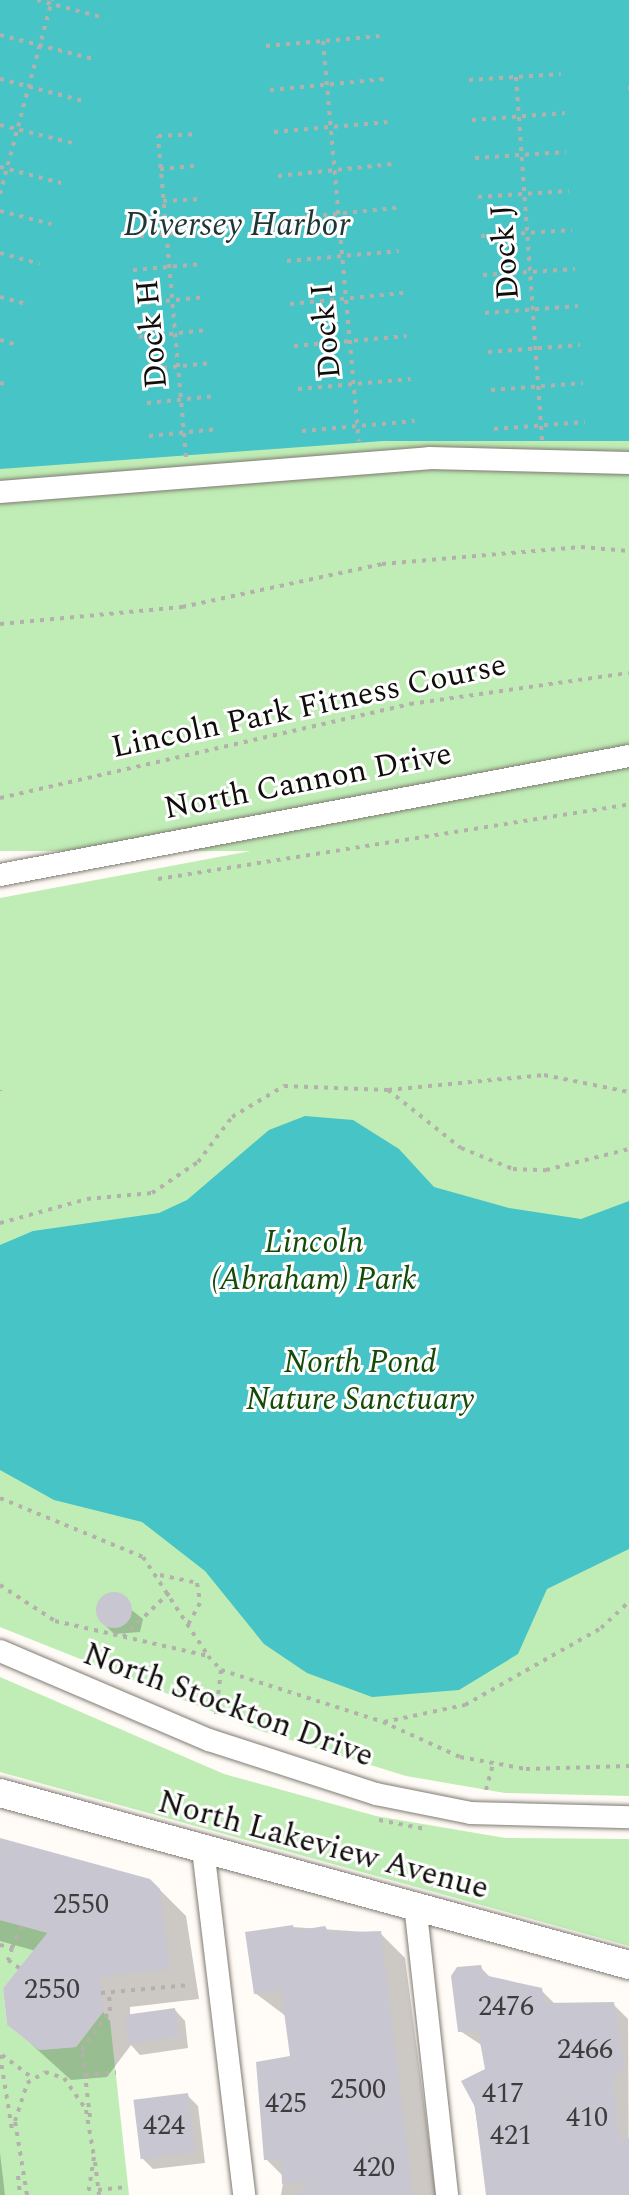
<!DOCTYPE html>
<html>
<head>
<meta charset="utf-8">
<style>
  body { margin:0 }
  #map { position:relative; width:629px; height:2195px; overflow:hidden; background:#fffbf6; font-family:Spectral,serif }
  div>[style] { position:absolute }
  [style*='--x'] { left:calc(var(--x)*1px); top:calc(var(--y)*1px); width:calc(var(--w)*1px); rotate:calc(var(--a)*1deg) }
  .green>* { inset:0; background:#bfedb5; transform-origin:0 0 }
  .water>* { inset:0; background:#46c4c6 }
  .shadow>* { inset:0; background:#0003 }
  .building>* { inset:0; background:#c8c6d0; transform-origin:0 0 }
  .round { border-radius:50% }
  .path>* { height:4px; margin-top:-2px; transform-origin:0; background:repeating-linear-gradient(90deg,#b4b1ac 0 4px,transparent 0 10px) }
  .roads { filter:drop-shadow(0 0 2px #807b73) drop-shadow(0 0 2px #807b73) }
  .minor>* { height:22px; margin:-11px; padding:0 11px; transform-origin:11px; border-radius:11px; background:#fff }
  .major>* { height:28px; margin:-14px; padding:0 14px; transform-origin:14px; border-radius:14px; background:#fff }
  span { translate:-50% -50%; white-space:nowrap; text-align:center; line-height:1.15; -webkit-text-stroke:6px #fff; paint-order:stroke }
  .number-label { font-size:28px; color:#3e3c3c }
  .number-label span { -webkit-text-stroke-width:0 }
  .street-label { font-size:32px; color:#100e0b }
  .park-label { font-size:32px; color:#154b06; font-style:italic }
  .water-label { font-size:34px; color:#1f3536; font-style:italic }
</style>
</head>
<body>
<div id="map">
  <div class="green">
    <div style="left:0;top:0;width:629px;height:851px"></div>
    <div style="clip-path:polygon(629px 780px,629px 1796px,505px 1793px,406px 1776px,261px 1731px,0 1627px,0 898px)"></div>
    <div style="clip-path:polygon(0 1677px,224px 1774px,376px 1816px,505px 1838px,629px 1839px,629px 1946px,0 1772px)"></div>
    <div style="clip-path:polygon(0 1920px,77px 1941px,33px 1951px,3px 1988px,7px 2025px,39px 2050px,76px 2047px,103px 2012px,110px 2021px,129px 2195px,0 2195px)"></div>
  </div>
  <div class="water">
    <div style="clip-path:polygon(0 0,629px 0,629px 441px,383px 441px,0 469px)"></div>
    <div style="clip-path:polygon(305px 1116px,353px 1120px,399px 1149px,434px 1187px,509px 1208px,581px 1219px,629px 1201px,629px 1549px,547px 1589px,518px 1654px,459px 1690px,372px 1697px,307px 1673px,264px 1644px,205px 1571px,142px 1522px,54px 1500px,0 1470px,0 1245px,33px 1231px,159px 1213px,187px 1200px,269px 1130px)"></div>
  </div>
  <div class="shadow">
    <div style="clip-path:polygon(111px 1594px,143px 1619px,140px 1632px,114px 1634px,103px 1623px,100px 1600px)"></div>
    <div style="clip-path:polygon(0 1841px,155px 1885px,186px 1916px,199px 1999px,130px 2007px,130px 2015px,175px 2010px,185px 2021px,188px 2048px,140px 2055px,131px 2045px,107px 2077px,71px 2080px,9px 2024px,36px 1951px,0 1941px)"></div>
    <div style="clip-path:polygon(292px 1927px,380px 1933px,405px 1958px,436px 2195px,281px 2195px,284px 2177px,266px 2159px,293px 2058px,287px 2017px,255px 1993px)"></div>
    <div style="clip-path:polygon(480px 1967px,492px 1979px,541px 1990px,556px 2005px,613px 2004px,628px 2019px,629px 2195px,488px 2195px,472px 2090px,487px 2070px,483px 2046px,460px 2031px)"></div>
    <div style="clip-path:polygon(187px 2095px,198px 2106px,205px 2163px,153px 2169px,142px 2158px)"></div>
    <div style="clip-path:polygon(0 2153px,5px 2195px,0 2195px)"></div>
  </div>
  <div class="building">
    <div class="round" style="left:96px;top:1592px;width:36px;height:36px"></div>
    <div style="clip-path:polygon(0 1838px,150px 1879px,160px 1889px,170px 1969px,100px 1977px,103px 2012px,76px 2047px,39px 2050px,7px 2025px,3px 1988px,48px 1932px,0 1920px)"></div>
    <div style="clip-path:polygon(293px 1925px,294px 1931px,325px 1926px,329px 1933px,381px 1931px,413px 2195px,297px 2195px,308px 2182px,282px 2184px,281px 2159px,264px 2160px,256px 2062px,290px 2056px,281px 1990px,254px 1994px,245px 1932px)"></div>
    <div style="clip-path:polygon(481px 1965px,484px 1975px,542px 1988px,544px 2003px,614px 2002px,624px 2065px,613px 2081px,619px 2139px,629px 2138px,629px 2195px,486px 2195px,475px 2107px,461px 2081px,485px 2069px,478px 2031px,458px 2032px,451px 1976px,457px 1967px)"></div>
    <div style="left:175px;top:2008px;width:29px;height:51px;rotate:82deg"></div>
    <div style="left:188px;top:2093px;width:60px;height:55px;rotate:83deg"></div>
  </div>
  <div class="path">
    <div style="--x:37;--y:0;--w:70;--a:14.8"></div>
    <div style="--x:0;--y:35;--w:96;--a:14.5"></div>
    <div style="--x:323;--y:41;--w:402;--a:84.9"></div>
    <div style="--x:266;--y:46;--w:114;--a:-5"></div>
    <div style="--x:516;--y:77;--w:365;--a:85.9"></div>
    <div style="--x:0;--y:79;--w:86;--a:14.8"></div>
    <div style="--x:469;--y:80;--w:92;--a:-3.7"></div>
    <div style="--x:628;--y:88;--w:1;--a:0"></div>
    <div style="--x:270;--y:90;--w:115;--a:-5.5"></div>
    <div style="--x:472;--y:120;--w:93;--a:-4.3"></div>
    <div style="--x:0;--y:125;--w:74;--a:14"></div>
    <div style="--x:274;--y:132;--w:114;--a:-5"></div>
    <div style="--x:475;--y:158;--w:91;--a:-3.8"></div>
    <div style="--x:0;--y:167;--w:63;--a:14.7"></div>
    <div style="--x:160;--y:169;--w:34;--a:-5"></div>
    <div style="--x:278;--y:176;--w:115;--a:-6"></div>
    <div style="--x:0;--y:194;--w:201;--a:-75"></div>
    <div style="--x:478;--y:197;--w:91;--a:-3.8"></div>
    <div style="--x:163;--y:201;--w:34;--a:-3"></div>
    <div style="--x:0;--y:211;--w:53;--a:14.3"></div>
    <div style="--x:283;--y:219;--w:114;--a:-5.6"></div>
    <div style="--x:481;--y:236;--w:91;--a:-3.8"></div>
    <div style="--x:130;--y:237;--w:69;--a:-5"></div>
    <div style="--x:0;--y:253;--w:41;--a:15.4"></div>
    <div style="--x:287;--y:261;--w:112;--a:-5.1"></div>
    <div style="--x:133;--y:270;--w:69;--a:-5"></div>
    <div style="--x:483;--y:275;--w:92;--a:-3.7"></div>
    <div style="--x:0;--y:297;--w:30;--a:15"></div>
    <div style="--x:136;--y:304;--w:69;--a:-5.8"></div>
    <div style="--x:290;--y:304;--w:114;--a:-5.6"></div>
    <div style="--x:485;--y:313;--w:93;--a:-4.3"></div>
    <div style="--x:139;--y:337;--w:69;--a:-5.8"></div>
    <div style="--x:0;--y:340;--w:19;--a:16"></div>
    <div style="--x:294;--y:346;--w:113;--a:-5.1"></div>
    <div style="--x:488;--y:352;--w:92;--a:-4.4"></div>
    <div style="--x:143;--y:370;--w:68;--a:-5.9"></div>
    <div style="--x:0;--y:383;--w:8;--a:14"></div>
    <div style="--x:298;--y:389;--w:113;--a:-5.1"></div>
    <div style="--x:491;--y:390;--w:92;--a:-4.4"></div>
    <div style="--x:147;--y:403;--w:69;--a:-5.8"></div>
    <div style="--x:494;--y:429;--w:91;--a:-4.4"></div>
    <div style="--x:302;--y:431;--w:113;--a:-5.1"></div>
    <div style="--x:149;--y:436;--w:69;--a:-5.8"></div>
    <div style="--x:186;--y:457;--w:322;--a:-95"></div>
    <div style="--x:158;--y:136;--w:35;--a:-3"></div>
    <div style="--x:0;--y:624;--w:183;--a:-5.3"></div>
    <div style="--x:182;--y:607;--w:205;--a:-12.1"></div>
    <div style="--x:382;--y:564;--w:200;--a:-4.9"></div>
    <div style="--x:581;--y:547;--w:48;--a:4.8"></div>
    <div style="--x:0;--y:798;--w:421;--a:-12.9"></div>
    <div style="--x:410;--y:704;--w:221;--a:-8.1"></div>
    <div style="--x:158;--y:879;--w:477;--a:-9"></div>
    <div style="--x:388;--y:1090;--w:93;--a:38.5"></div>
    <div style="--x:461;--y:1148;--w:56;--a:22"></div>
    <div style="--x:513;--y:1169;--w:33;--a:2"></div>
    <div style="--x:546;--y:1170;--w:86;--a:-14.2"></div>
    <div style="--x:0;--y:1091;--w:1;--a:-90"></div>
    <div style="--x:0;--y:1223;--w:90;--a:-15.4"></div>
    <div style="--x:87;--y:1199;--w:65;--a:-5.3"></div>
    <div style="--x:152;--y:1193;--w:55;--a:-34"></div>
    <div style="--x:198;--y:1162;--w:56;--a:-52.9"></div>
    <div style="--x:232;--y:1117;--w:61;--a:-30.8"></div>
    <div style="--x:284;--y:1086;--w:104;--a:2.2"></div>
    <div style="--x:388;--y:1090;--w:157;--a:-5.5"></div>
    <div style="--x:544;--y:1075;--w:87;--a:11.3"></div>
    <div style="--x:0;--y:1498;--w:155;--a:22.4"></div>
    <div style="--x:143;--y:1557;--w:116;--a:56.6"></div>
    <div style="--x:160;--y:1575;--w:38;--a:12"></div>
    <div style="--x:197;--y:1583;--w:20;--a:81"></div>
    <div style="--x:200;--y:1603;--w:25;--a:119"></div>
    <div style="--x:0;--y:1585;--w:66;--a:33.2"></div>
    <div style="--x:55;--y:1621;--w:157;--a:12.9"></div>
    <div style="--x:208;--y:1656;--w:19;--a:47"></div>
    <div style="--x:221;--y:1670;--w:170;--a:17.8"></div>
    <div style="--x:383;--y:1722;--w:85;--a:24.4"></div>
    <div style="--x:460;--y:1757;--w:67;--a:10.3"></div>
    <div style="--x:526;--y:1769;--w:103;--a:-1.7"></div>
    <div style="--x:123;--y:1637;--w:65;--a:-43.8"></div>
    <div style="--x:216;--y:1714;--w:44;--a:-83.5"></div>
    <div style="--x:384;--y:1722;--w:83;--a:-11.9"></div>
    <div style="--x:465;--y:1705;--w:156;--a:-29.5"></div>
    <div style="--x:601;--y:1628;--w:38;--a:-43"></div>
    <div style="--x:486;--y:1790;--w:27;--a:-75"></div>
    <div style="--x:379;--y:1820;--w:47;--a:11.1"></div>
    <div style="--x:0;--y:1945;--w:12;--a:14"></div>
    <div style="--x:12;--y:1948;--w:24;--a:-66"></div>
    <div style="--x:12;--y:1948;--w:13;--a:108"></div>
    <div style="--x:8;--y:1960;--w:14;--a:36"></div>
    <div style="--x:101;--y:1993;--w:89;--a:-5.1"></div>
    <div style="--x:0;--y:2055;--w:76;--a:80.9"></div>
    <div style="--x:2;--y:2055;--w:38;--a:37"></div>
    <div style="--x:85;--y:2075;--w:31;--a:-4"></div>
    <div style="--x:90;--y:2117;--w:67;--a:-96.8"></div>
    <div style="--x:82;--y:2050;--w:48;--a:-54.3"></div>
    <div style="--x:110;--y:2011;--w:18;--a:-93"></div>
    <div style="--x:95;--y:2162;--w:33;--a:83"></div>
    <div style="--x:18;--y:2176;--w:19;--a:84"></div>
    <div style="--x:98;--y:2190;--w:30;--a:-6"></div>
    <div style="--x:27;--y:2195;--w:75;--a:-99.2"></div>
    <div style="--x:15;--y:2121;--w:40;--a:-72"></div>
    <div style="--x:27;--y:2083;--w:21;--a:-31"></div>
    <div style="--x:45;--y:2072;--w:20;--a:18"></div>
    <div style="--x:64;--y:2078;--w:39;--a:55"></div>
    <div style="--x:86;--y:2110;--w:48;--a:80.3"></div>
    <div style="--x:94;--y:2157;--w:38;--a:99"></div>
  </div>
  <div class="roads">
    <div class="minor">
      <div style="--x:0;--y:492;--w:430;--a:-4.5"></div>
      <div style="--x:429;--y:458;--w:200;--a:1.4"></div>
      <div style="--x:0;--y:875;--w:640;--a:-10.71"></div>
      <div style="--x:0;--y:1651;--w:227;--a:23.1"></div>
      <div style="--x:209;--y:1740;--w:176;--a:17.9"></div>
      <div style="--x:376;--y:1794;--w:97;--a:11.3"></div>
      <div style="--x:471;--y:1813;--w:158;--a:1.5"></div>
      <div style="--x:203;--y:1849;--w:348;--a:83.2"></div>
      <div style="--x:415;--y:1904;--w:293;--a:83.7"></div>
    </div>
    <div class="major">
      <div style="--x:0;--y:1793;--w:652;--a:15.29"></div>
    </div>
  </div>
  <div class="number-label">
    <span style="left:81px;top:1905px">2550</span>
    <span style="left:52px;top:1990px">2550</span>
    <span style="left:506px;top:2007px">2476</span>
    <span style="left:585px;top:2050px">2466</span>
    <span style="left:358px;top:2090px">2500</span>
    <span style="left:503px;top:2094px">417</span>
    <span style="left:286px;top:2104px">425</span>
    <span style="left:587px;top:2118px">410</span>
    <span style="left:164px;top:2126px">424</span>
    <span style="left:511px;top:2136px">421</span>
    <span style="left:374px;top:2168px">420</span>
  </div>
  <div class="street-label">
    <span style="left:506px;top:252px;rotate:-94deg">Dock J</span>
    <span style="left:327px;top:331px;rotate:-95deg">Dock I</span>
    <span style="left:153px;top:334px;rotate:-95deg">Dock H</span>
    <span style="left:309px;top:707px;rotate:-12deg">Lincoln Park Fitness Course</span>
    <span style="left:308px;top:782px;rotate:-11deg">North Cannon Drive</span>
    <span style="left:228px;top:1706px;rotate:20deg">North Stockton Drive</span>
    <span style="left:323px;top:1846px;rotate:15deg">North Lakeview Avenue</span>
  </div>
  <div class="park-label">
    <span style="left:314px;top:1262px">Lincoln<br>(Abraham) Park</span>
    <span style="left:360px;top:1382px">North Pond<br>Nature Sanctuary</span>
  </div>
  <div class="water-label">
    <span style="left:237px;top:226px">Diversey Harbor</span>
  </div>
</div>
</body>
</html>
